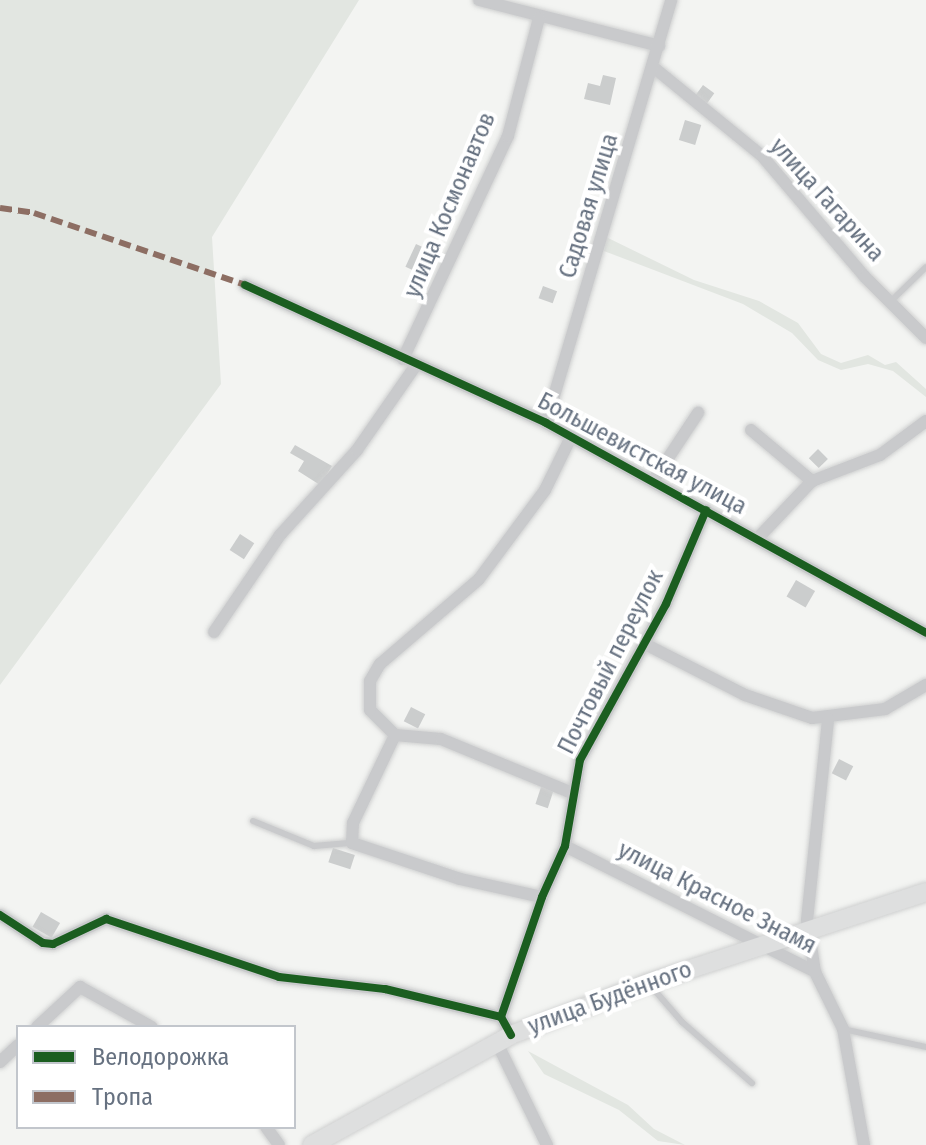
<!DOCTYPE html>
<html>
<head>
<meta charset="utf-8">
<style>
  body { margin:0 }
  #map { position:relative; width:926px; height:1145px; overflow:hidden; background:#f3f4f2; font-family:"Fira Sans Condensed",sans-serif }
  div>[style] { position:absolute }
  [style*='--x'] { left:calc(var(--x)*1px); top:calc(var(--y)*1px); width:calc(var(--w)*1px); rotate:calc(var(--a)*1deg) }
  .green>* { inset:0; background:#e2e6e1 }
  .building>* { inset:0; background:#cbcdcd; transform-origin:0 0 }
  .roads { filter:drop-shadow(0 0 2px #cfd0d0) drop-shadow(0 0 2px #cfd0d0) }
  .service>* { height:6px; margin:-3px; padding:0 3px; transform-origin:3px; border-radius:3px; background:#c9cacc }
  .minor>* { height:12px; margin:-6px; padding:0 6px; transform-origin:6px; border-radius:6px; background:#c9cacc }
  .secondary>* { height:18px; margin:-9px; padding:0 9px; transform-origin:9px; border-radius:9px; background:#dedfdf }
  .quiet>* { height:6px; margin-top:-3px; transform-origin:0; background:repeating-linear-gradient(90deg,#8d6e63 0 12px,transparent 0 18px) }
  .cycleway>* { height:8px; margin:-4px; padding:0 4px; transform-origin:4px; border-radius:4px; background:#1b5e20 }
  span { translate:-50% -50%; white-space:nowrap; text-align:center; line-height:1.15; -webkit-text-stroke:8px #fff; paint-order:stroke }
  .street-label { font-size:24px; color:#667180 }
  .legend { position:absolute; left:16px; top:1025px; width:280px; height:104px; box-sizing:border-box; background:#fff; border:2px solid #c2c6cc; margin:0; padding:10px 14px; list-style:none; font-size:24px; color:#667180 }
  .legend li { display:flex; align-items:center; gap:16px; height:40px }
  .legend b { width:40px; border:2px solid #c2c6cc }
</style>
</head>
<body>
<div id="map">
  <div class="green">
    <div style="clip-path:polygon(0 0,359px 0,212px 237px,221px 384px,0 685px)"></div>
    <div style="clip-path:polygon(606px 237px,694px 280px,759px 301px,798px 323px,821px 354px,841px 363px,868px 355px,885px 365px,896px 362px,926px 389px,926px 397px,893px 371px,868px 364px,841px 370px,818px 360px,792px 333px,743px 304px,604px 251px)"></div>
    <div style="clip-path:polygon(528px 1051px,628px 1105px,654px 1129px,685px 1145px,658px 1141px,619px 1110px,544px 1074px)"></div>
  </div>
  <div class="building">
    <div style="clip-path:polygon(603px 75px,616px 78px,610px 105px,584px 99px,588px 83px,600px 86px)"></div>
    <div style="left:703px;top:85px;width:14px;height:13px;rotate:36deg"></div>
    <div style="left:685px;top:120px;width:17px;height:21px;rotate:17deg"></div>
    <div style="left:416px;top:244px;width:21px;height:25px;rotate:25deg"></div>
    <div style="left:543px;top:286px;width:15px;height:13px;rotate:20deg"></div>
    <div style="clip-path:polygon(295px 445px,332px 466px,320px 485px,298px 471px,304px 461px,290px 453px)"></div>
    <div style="left:818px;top:449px;width:14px;height:13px;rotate:45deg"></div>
    <div style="left:240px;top:534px;width:17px;height:19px;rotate:33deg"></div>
    <div style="left:796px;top:580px;width:22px;height:19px;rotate:30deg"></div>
    <div style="left:411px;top:707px;width:16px;height:16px;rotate:27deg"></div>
    <div style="left:839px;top:759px;width:16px;height:16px;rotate:27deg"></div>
    <div style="left:541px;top:787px;width:13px;height:18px;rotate:18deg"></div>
    <div style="left:333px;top:848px;width:23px;height:15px;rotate:18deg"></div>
    <div style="left:41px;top:912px;width:22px;height:17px;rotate:30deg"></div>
  </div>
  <div class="roads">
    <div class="service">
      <div style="--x:890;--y:302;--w:50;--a:-44.2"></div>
      <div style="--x:253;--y:821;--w:66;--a:22.3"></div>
      <div style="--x:314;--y:846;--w:38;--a:-5"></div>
      <div style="--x:650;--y:985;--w:49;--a:49.1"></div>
      <div style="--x:682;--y:1022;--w:93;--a:41.1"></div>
      <div style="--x:843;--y:1029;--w:85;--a:12.2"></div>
    </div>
    <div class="minor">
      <div style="--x:479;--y:0;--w:186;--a:14.3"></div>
      <div style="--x:653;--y:67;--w:141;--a:39.2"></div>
      <div style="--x:762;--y:156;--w:159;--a:49.6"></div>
      <div style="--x:865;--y:277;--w:86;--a:45"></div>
      <div style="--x:245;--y:285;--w:331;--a:24.6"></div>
      <div style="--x:546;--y:423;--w:434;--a:28.9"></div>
      <div style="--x:403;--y:359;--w:246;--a:-64.8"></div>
      <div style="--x:508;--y:136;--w:122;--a:-75.3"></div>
      <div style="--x:546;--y:423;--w:441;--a:-73.5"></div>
      <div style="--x:751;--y:430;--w:80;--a:39.9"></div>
      <div style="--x:653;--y:481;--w:82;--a:-56.5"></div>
      <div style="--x:758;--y:538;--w:79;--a:-46.5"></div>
      <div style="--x:812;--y:481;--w:73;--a:-20.9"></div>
      <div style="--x:880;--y:455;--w:57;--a:-36.5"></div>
      <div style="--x:214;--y:632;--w:117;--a:-55.8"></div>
      <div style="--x:280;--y:535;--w:115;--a:-47.8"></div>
      <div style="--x:357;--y:450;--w:103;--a:-55.2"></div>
      <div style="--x:645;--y:644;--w:112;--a:27"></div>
      <div style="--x:745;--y:695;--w:71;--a:18.9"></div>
      <div style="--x:812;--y:718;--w:74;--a:-7"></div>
      <div style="--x:885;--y:709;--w:48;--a:-30.3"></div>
      <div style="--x:395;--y:735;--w:35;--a:-135"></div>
      <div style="--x:370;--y:710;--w:29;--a:-90"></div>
      <div style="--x:370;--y:681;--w:20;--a:-60"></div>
      <div style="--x:380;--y:664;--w:130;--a:-40.6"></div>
      <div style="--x:479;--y:579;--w:111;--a:-53.4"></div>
      <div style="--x:545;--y:490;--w:59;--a:-63.9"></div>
      <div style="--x:395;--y:735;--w:98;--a:115.5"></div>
      <div style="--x:353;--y:823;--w:20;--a:93"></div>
      <div style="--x:352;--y:843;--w:114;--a:18.4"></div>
      <div style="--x:460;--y:879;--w:84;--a:12.4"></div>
      <div style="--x:395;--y:735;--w:46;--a:5"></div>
      <div style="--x:441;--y:739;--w:142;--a:22.4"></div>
      <div style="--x:565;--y:846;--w:280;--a:26.7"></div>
      <div style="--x:815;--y:972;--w:64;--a:63.8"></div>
      <div style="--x:843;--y:1029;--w:118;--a:79.7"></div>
      <div style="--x:0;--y:915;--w:51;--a:33.1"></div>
      <div style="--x:43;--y:943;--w:10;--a:6"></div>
      <div style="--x:53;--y:944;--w:59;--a:-25.3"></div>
      <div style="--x:106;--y:919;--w:182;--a:18.5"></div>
      <div style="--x:279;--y:977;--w:107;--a:6.5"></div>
      <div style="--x:385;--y:989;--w:119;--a:13.6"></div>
      <div style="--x:815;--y:972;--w:53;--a:-98.7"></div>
      <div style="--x:807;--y:920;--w:202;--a:-84"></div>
      <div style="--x:37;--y:1027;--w:59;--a:-42.9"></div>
      <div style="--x:80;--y:987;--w:82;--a:29.1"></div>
      <div style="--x:511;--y:1035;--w:21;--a:-119"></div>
      <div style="--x:501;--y:1017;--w:127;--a:-71.1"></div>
      <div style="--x:542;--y:897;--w:56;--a:-65.7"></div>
      <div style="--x:565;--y:846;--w:87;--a:-80.1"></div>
      <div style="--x:580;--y:760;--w:178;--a:-61.1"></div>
      <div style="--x:666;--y:604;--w:102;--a:-66.9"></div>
      <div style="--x:497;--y:1043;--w:114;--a:63.9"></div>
      <div style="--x:0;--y:1062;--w:25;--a:-43"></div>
      <div style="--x:266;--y:1127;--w:22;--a:54"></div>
    </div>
    <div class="secondary">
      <div style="--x:312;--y:1145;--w:227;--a:-28.9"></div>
      <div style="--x:511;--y:1035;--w:147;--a:-20.8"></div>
      <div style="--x:648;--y:983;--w:293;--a:-18.1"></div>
    </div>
  </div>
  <div class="quiet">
    <div style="--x:0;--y:208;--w:34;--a:8"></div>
    <div style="--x:34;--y:213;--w:223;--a:18.8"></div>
  </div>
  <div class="cycleway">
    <div style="--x:245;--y:285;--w:331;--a:24.6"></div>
    <div style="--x:546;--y:423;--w:434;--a:28.9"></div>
    <div style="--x:0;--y:915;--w:51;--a:33.1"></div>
    <div style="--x:43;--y:943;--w:10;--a:6"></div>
    <div style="--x:53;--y:944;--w:59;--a:-25.3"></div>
    <div style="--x:106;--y:919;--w:182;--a:18.5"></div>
    <div style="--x:279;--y:977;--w:107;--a:6.5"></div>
    <div style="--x:385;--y:989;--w:119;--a:13.6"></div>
    <div style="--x:511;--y:1035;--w:21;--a:-119"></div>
    <div style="--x:501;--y:1017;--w:127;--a:-71.1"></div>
    <div style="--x:542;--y:897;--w:56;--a:-65.7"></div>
    <div style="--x:565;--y:846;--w:87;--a:-80.1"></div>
    <div style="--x:580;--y:760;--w:178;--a:-61.1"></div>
    <div style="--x:666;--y:604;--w:102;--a:-66.9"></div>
  </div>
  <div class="street-label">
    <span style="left:827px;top:200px;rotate:48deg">улица Гагарина</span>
    <span style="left:450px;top:205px;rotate:-67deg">улица Космонавтов</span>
    <span style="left:589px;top:206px;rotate:-73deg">Садовая улица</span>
    <span style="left:642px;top:454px;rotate:28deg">Большевистская улица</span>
    <span style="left:611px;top:662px;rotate:-63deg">Почтовый переулок</span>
    <span style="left:717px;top:898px;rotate:27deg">улица Красное Знамя</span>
    <span style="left:610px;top:998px;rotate:-20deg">улица Будённого</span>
  </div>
  <ul class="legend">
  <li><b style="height:10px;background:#1b5e20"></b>Велодорожка</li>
  <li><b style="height:10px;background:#8d6e63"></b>Тропа</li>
  </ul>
</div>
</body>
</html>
